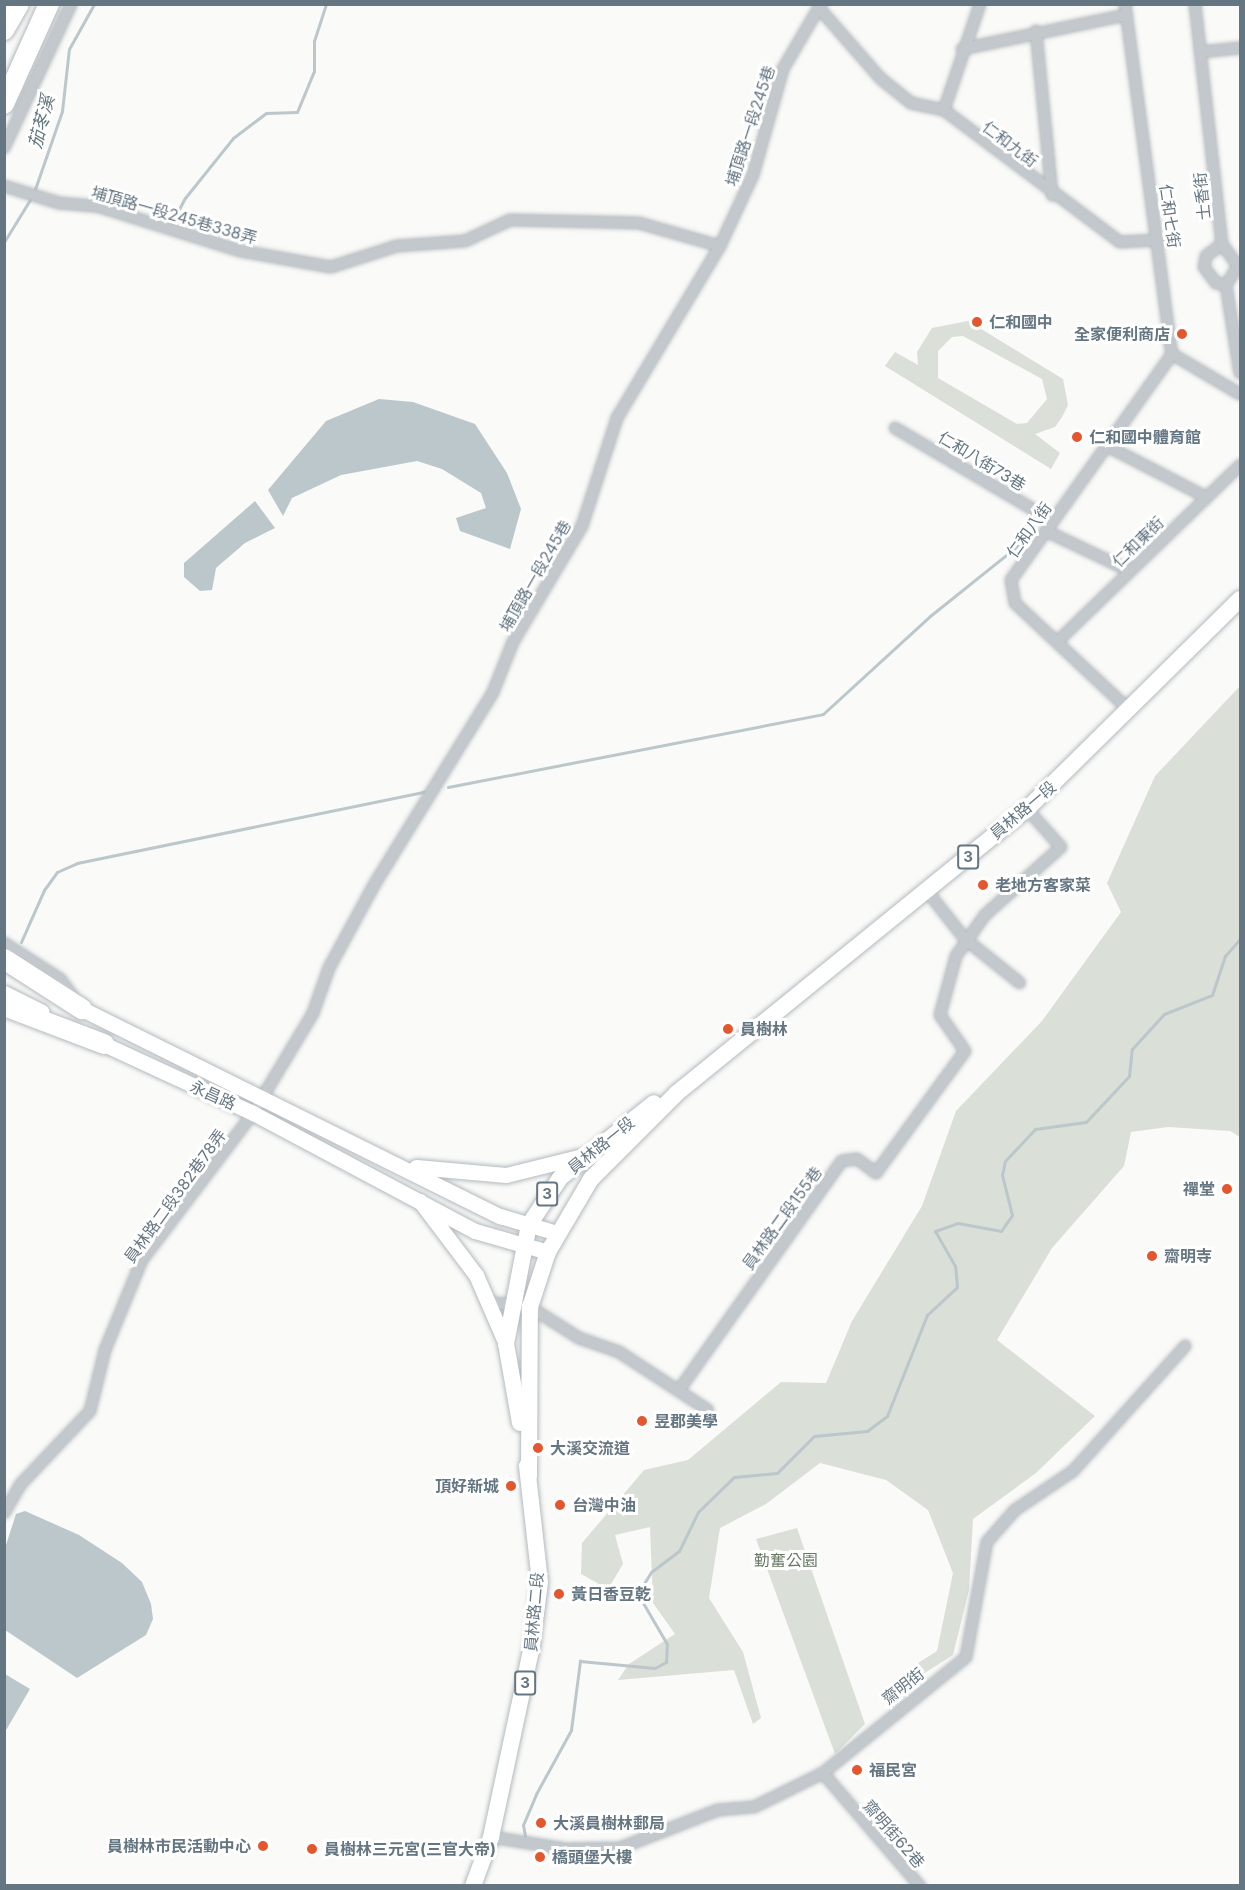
<!DOCTYPE html>
<html>
<head>
<meta charset="utf-8">
<style>
  body { margin:0 }
  #map { position:relative; width:1245px; height:1890px; overflow:hidden; background:#fafaf8; font-family:Inter,"Noto Sans TC",sans-serif }
  div>[style] { position:absolute }
  [style*='--x'] { left:calc(var(--x)*1px); top:calc(var(--y)*1px); width:calc(var(--w)*1px); rotate:calc(var(--a)*1deg) }
  .green>* { inset:0; background:#dadfd7 }
  .water>* { inset:0; background:#bbc7cb }
  .stream>* { height:3px; margin:-1.5px; padding:0 1.5px; transform-origin:1.5px; border-radius:1.5px; background:#bbc7cb }
  .roads { filter:drop-shadow(0 0 2px #b3babf) drop-shadow(0 0 2px #b3babf) }
  .street>* { height:10px; margin:-5px; padding:0 5px; transform-origin:5px; border-radius:5px; background:#c3c8cc }
  .secondary>* { height:15px; margin:-7.5px; padding:0 7.5px; transform-origin:7.5px; border-radius:7.5px; background:#fff }
  .primary>* { height:16px; margin:-8px; padding:0 8px; transform-origin:8px; border-radius:8px; background:#fff }
  .highway>* { height:20px; margin:-10px; padding:0 10px; transform-origin:10px; border-radius:10px; background:#fff }
  .dots>* { width:16px; height:16px; translate:-50% -50%; box-sizing:border-box; border:3px solid #fff; border-radius:50% }
  span { translate:-50% -50%; white-space:nowrap; text-align:center; line-height:1.15; -webkit-text-stroke:6px #fff; paint-order:stroke }
  .shield-label span { padding:2px 4px; background:#fff; border:2px solid; border-radius:4px; -webkit-text-stroke-width:0 }
  .shield-label { font-size:15px; color:#657683; font-weight:700 }
  .street-label { font-size:16px; color:#657683 }
  .poi-label { font-size:16px; color:#657683; font-weight:700 }
  .left { translate:0 -50%; text-align:left }
  .right { translate:-100% -50%; text-align:right }
  .park-label { font-size:16px; color:#687a64 }
  .water-label { font-size:18px; color:#60757c; font-style:italic }
  .frame { position:absolute; inset:0; border:6px solid #657683; pointer-events:none }
</style>
</head>
<body>
<div id="map">
  <div class="green">
    <div style="clip-path:polygon(evenodd,968px 321px,1063px 379px,1068px 405px,1062px 417px,1055px 427px,1035px 434px,1060px 453px,1051px 469px,885px 366px,895px 352px,918px 365px,917px 352px,932px 328px,968px 321px,963px 336px,1042px 379px,1047px 399px,1027px 423px,1017px 424px,938px 378px,938px 351px,952px 337px,963px 336px)"></div>
    <div style="clip-path:polygon(1240px 686px,1240px 1137px,1230px 1131px,1168px 1127px,1131px 1132px,1124px 1166px,1052px 1248px,997px 1340px,1095px 1416px,1036px 1473px,973px 1519px,969px 1590px,953px 1655px,912px 1681px,915px 1665px,937px 1651px,953px 1573px,928px 1510px,886px 1480px,820px 1463px,766px 1504px,720px 1528px,709px 1598px,743px 1652px,761px 1718px,753px 1724px,734px 1670px,618px 1680px,629px 1664px,675px 1634px,653px 1603px,650px 1527px,615px 1535px,623px 1564px,608px 1589px,581px 1574px,582px 1543px,644px 1470px,688px 1460px,781px 1382px,826px 1383px,852px 1321px,922px 1206px,956px 1111px,1042px 1021px,1121px 912px,1107px 883px,1155px 776px)"></div>
    <div style="clip-path:polygon(797px 1528px,865px 1724px,835px 1754px,756px 1539px)"></div>
  </div>
  <div class="water">
    <div style="clip-path:polygon(379px 399px,413px 402px,475px 424px,507px 473px,521px 509px,510px 549px,460px 531px,456px 518px,486px 508px,481px 493px,442px 469px,417px 461px,341px 475px,292px 498px,283px 516px,268px 490px,326px 421px)"></div>
    <div style="clip-path:polygon(255px 501px,275px 528px,245px 543px,216px 568px,212px 590px,200px 591px,184px 577px,184px 563px)"></div>
    <div style="clip-path:polygon(25px 1511px,79px 1535px,122px 1563px,142px 1582px,151px 1604px,153px 1619px,146px 1635px,77px 1678px,5px 1630px,5px 1548px,16px 1514px)"></div>
    <div style="clip-path:polygon(5px 1674px,30px 1689px,5px 1732px)"></div>
  </div>
  <div class="stream">
    <div style="--x:34;--y:192;--w:86;--a:-70.9"></div>
    <div style="--x:62;--y:111;--w:62;--a:-83.6"></div>
    <div style="--x:69;--y:49;--w:51;--a:-60.9"></div>
    <div style="--x:171;--y:225;--w:30;--a:-63"></div>
    <div style="--x:185;--y:198;--w:77;--a:-51.3"></div>
    <div style="--x:233;--y:138;--w:41;--a:-37.1"></div>
    <div style="--x:266;--y:113;--w:31;--a:-2"></div>
    <div style="--x:297;--y:112;--w:44;--a:-67.5"></div>
    <div style="--x:314;--y:71;--w:30;--a:-90"></div>
    <div style="--x:314;--y:41;--w:39;--a:-72"></div>
    <div style="--x:4;--y:242;--w:52;--a:-58.5"></div>
    <div style="--x:448;--y:787;--w:382;--a:-11"></div>
    <div style="--x:823;--y:714;--w:145;--a:-42.5"></div>
    <div style="--x:930;--y:616;--w:117;--a:-38.7"></div>
    <div style="--x:21;--y:942;--w:57;--a:-66.1"></div>
    <div style="--x:44;--y:890;--w:22;--a:-54"></div>
    <div style="--x:57;--y:872;--w:22;--a:-24"></div>
    <div style="--x:77;--y:863;--w:357;--a:-11.6"></div>
    <div style="--x:525;--y:1836;--w:11;--a:-100"></div>
    <div style="--x:523;--y:1825;--w:34;--a:-67"></div>
    <div style="--x:536;--y:1794;--w:73;--a:-61.3"></div>
    <div style="--x:571;--y:1730;--w:70;--a:-82.6"></div>
    <div style="--x:580;--y:1661;--w:75;--a:5.3"></div>
    <div style="--x:655;--y:1668;--w:13;--a:-29"></div>
    <div style="--x:666;--y:1662;--w:18;--a:-87"></div>
    <div style="--x:667;--y:1644;--w:48;--a:-120.3"></div>
    <div style="--x:643;--y:1603;--w:18;--a:-90"></div>
    <div style="--x:643;--y:1585;--w:15;--a:-58"></div>
    <div style="--x:651;--y:1572;--w:35;--a:-37"></div>
    <div style="--x:679;--y:1551;--w:43;--a:-64"></div>
    <div style="--x:698;--y:1512;--w:50;--a:-44.2"></div>
    <div style="--x:734;--y:1477;--w:43;--a:-5.3"></div>
    <div style="--x:777;--y:1473;--w:52;--a:-45"></div>
    <div style="--x:814;--y:1436;--w:53;--a:-5.4"></div>
    <div style="--x:867;--y:1431;--w:25;--a:-37"></div>
    <div style="--x:887;--y:1416;--w:109;--a:-68.4"></div>
    <div style="--x:927;--y:1315;--w:41;--a:-43"></div>
    <div style="--x:957;--y:1287;--w:21;--a:-95"></div>
    <div style="--x:955;--y:1266;--w:40;--a:-119.7"></div>
    <div style="--x:935;--y:1231;--w:24;--a:-19"></div>
    <div style="--x:958;--y:1223;--w:44;--a:10.5"></div>
    <div style="--x:1001;--y:1231;--w:19;--a:-55"></div>
    <div style="--x:1012;--y:1215;--w:41;--a:-104"></div>
    <div style="--x:1002;--y:1175;--w:14;--a:-78"></div>
    <div style="--x:1005;--y:1161;--w:44;--a:-46.8"></div>
    <div style="--x:1035;--y:1129;--w:51;--a:-7.8"></div>
    <div style="--x:1086;--y:1122;--w:63;--a:-46.9"></div>
    <div style="--x:1129;--y:1076;--w:27;--a:-84"></div>
    <div style="--x:1132;--y:1049;--w:47;--a:-47.6"></div>
    <div style="--x:1164;--y:1014;--w:52;--a:-21.6"></div>
    <div style="--x:1212;--y:995;--w:41;--a:-71.6"></div>
    <div style="--x:1225;--y:956;--w:23;--a:-49"></div>
  </div>
  <div class="roads">
    <div class="street">
      <div style="--x:980;--y:4;--w:112;--a:108.8"></div>
      <div style="--x:944;--y:110;--w:220;--a:36.9"></div>
      <div style="--x:1120;--y:242;--w:39;--a:-3"></div>
      <div style="--x:1125;--y:4;--w:353;--a:82.4"></div>
      <div style="--x:1172;--y:354;--w:79;--a:30.5"></div>
      <div style="--x:1195;--y:4;--w:242;--a:83.6"></div>
      <div style="--x:819;--y:8;--w:93;--a:48.9"></div>
      <div style="--x:880;--y:78;--w:40;--a:39"></div>
      <div style="--x:911;--y:103;--w:34;--a:12"></div>
      <div style="--x:1036;--y:31;--w:165;--a:84.4"></div>
      <div style="--x:962;--y:49;--w:167;--a:-11.7"></div>
      <div style="--x:1200;--y:52;--w:40;--a:-5.7"></div>
      <div style="--x:4;--y:148;--w:159;--a:-65"></div>
      <div style="--x:4;--y:186;--w:58;--a:17.2"></div>
      <div style="--x:59;--y:203;--w:38;--a:5"></div>
      <div style="--x:97;--y:206;--w:151;--a:17.4"></div>
      <div style="--x:241;--y:251;--w:91;--a:10.1"></div>
      <div style="--x:331;--y:267;--w:69;--a:-17.7"></div>
      <div style="--x:397;--y:246;--w:68;--a:-4.2"></div>
      <div style="--x:465;--y:241;--w:50;--a:-25"></div>
      <div style="--x:510;--y:220;--w:129;--a:1.3"></div>
      <div style="--x:639;--y:223;--w:84;--a:15.9"></div>
      <div style="--x:1222;--y:244;--w:20;--a:143"></div>
      <div style="--x:1206;--y:256;--w:11;--a:100"></div>
      <div style="--x:1204;--y:267;--w:20;--a:53"></div>
      <div style="--x:1216;--y:283;--w:10;--a:11"></div>
      <div style="--x:1222;--y:244;--w:27;--a:54"></div>
      <div style="--x:1238;--y:266;--w:22;--a:122"></div>
      <div style="--x:1226;--y:285;--w:89;--a:81"></div>
      <div style="--x:895;--y:428;--w:183;--a:30.5"></div>
      <div style="--x:1107;--y:446;--w:111;--a:27.3"></div>
      <div style="--x:1046;--y:531;--w:93;--a:25.5"></div>
      <div style="--x:1058;--y:641;--w:253;--a:-44"></div>
      <div style="--x:1126;--y:707;--w:152;--a:-136.9"></div>
      <div style="--x:1015;--y:603;--w:23;--a:-100"></div>
      <div style="--x:1011;--y:580;--w:277;--a:-54.5"></div>
      <div style="--x:927;--y:891;--w:61;--a:51.6"></div>
      <div style="--x:965;--y:939;--w:70;--a:38.7"></div>
      <div style="--x:4;--y:943;--w:67;--a:32.7"></div>
      <div style="--x:60;--y:979;--w:25;--a:53"></div>
      <div style="--x:488;--y:1302;--w:42;--a:6.8"></div>
      <div style="--x:530;--y:1307;--w:58;--a:32.3"></div>
      <div style="--x:579;--y:1338;--w:42;--a:19.3"></div>
      <div style="--x:619;--y:1352;--w:106;--a:33.1"></div>
      <div style="--x:679;--y:1390;--w:281;--a:-54.6"></div>
      <div style="--x:842;--y:1161;--w:15;--a:-8"></div>
      <div style="--x:857;--y:1159;--w:24;--a:36"></div>
      <div style="--x:876;--y:1173;--w:151;--a:-53.9"></div>
      <div style="--x:965;--y:1051;--w:44;--a:-124.8"></div>
      <div style="--x:940;--y:1015;--w:61;--a:-74.8"></div>
      <div style="--x:956;--y:956;--w:50;--a:-54.7"></div>
      <div style="--x:985;--y:915;--w:102;--a:-41.8"></div>
      <div style="--x:1061;--y:847;--w:51;--a:-131.8"></div>
      <div style="--x:4;--y:1513;--w:32;--a:-60"></div>
      <div style="--x:20;--y:1485;--w:102;--a:-46.6"></div>
      <div style="--x:90;--y:1411;--w:63;--a:-76.2"></div>
      <div style="--x:105;--y:1350;--w:97;--a:-67.7"></div>
      <div style="--x:142;--y:1260;--w:184;--a:-52.9"></div>
      <div style="--x:253;--y:1113;--w:117;--a:-59"></div>
      <div style="--x:313;--y:1013;--w:48;--a:-70.4"></div>
      <div style="--x:329;--y:968;--w:94;--a:-61.5"></div>
      <div style="--x:374;--y:885;--w:227;--a:-58.3"></div>
      <div style="--x:493;--y:692;--w:54;--a:-68.2"></div>
      <div style="--x:513;--y:642;--w:135;--a:-59.3"></div>
      <div style="--x:582;--y:526;--w:114;--a:-72"></div>
      <div style="--x:617;--y:418;--w:200;--a:-59.1"></div>
      <div style="--x:720;--y:246;--w:78;--a:-65.1"></div>
      <div style="--x:753;--y:175;--w:110;--a:-74.2"></div>
      <div style="--x:783;--y:69;--w:75;--a:-59.7"></div>
      <div style="--x:823;--y:1773;--w:149;--a:49.4"></div>
      <div style="--x:491;--y:1837;--w:76;--a:9.1"></div>
      <div style="--x:566;--y:1849;--w:54;--a:-1.1"></div>
      <div style="--x:620;--y:1848;--w:105;--a:-21.2"></div>
      <div style="--x:718;--y:1810;--w:36;--a:-5"></div>
      <div style="--x:754;--y:1807;--w:77;--a:-26.2"></div>
      <div style="--x:823;--y:1773;--w:184;--a:-39"></div>
      <div style="--x:966;--y:1657;--w:117;--a:-79.7"></div>
      <div style="--x:987;--y:1542;--w:43;--a:-48.8"></div>
      <div style="--x:1015;--y:1510;--w:70;--a:-33.9"></div>
      <div style="--x:1073;--y:1471;--w:168;--a:-48.1"></div>
    </div>
    <div class="secondary">
      <div style="--x:4;--y:993;--w:42;--a:26.6"></div>
      <div style="--x:72;--y:1004;--w:478;--a:26.4"></div>
      <div style="--x:500;--y:1216;--w:59;--a:16.6"></div>
      <div style="--x:95;--y:1040;--w:174;--a:24.8"></div>
      <div style="--x:253;--y:1113;--w:251;--a:28"></div>
      <div style="--x:475;--y:1231;--w:76;--a:16"></div>
      <div style="--x:416;--y:1167;--w:90;--a:5.1"></div>
      <div style="--x:506;--y:1175;--w:83;--a:-13.9"></div>
      <div style="--x:420;--y:1201;--w:93;--a:52.9"></div>
      <div style="--x:476;--y:1275;--w:75;--a:66.5"></div>
    </div>
    <div class="primary">
      <div style="--x:520;--y:1423;--w:80;--a:-100"></div>
      <div style="--x:506;--y:1344;--w:121;--a:-79.1"></div>
      <div style="--x:529;--y:1225;--w:56;--a:-56.6"></div>
      <div style="--x:560;--y:1178;--w:120;--a:-38.6"></div>
      <div style="--x:529;--y:1476;--w:169;--a:-89.7"></div>
      <div style="--x:530;--y:1307;--w:58;--a:-71.9"></div>
      <div style="--x:548;--y:1252;--w:85;--a:-59.5"></div>
      <div style="--x:591;--y:1179;--w:122;--a:-45"></div>
      <div style="--x:677;--y:1093;--w:451;--a:-39.1"></div>
      <div style="--x:1027;--y:809;--w:299;--a:-44.6"></div>
      <div style="--x:473;--y:1886;--w:52;--a:-69.8"></div>
      <div style="--x:491;--y:1837;--w:196;--a:-77.9"></div>
      <div style="--x:532;--y:1645;--w:64;--a:-82.8"></div>
      <div style="--x:540;--y:1582;--w:117;--a:-96.4"></div>
    </div>
    <div class="highway">
      <div style="--x:4;--y:30;--w:30;--a:-60"></div>
      <div style="--x:4;--y:104;--w:110;--a:-65.8"></div>
      <div style="--x:4;--y:959;--w:93;--a:32.7"></div>
      <div style="--x:4;--y:1006;--w:107;--a:20.8"></div>
    </div>
  </div>
  <div class="dots">
    <div style="left:977px;top:322px;background:#e4572e"></div>
    <div style="left:1182px;top:334px;background:#e4572e"></div>
    <div style="left:1077px;top:437px;background:#e4572e"></div>
    <div style="left:983px;top:885px;background:#e4572e"></div>
    <div style="left:728px;top:1029px;background:#e4572e"></div>
    <div style="left:1227px;top:1189px;background:#e4572e"></div>
    <div style="left:1152px;top:1256px;background:#e4572e"></div>
    <div style="left:642px;top:1421px;background:#e4572e"></div>
    <div style="left:538px;top:1448px;background:#e4572e"></div>
    <div style="left:511px;top:1486px;background:#e4572e"></div>
    <div style="left:560px;top:1505px;background:#e4572e"></div>
    <div style="left:559px;top:1594px;background:#e4572e"></div>
    <div style="left:857px;top:1770px;background:#e4572e"></div>
    <div style="left:541px;top:1823px;background:#e4572e"></div>
    <div style="left:263px;top:1846px;background:#e4572e"></div>
    <div style="left:312px;top:1849px;background:#e4572e"></div>
    <div style="left:540px;top:1857px;background:#e4572e"></div>
  </div>
  <div class="shield-label">
    <span style="left:968px;top:857px">3</span>
    <span style="left:547px;top:1194px">3</span>
    <span style="left:525px;top:1683px">3</span>
  </div>
  <div class="street-label">
    <span style="left:750px;top:126px;rotate:-72deg">埔頂路一段245巷</span>
    <span style="left:1010px;top:144px;rotate:37deg">仁和九街</span>
    <span style="left:1202px;top:196px;rotate:-96deg">士香街</span>
    <span style="left:174px;top:215px;rotate:16deg">埔頂路一段245巷338弄</span>
    <span style="left:1170px;top:216px;rotate:82deg">仁和七街</span>
    <span style="left:982px;top:461px;rotate:31deg">仁和八街73巷</span>
    <span style="left:1029px;top:530px;rotate:-54deg">仁和八街</span>
    <span style="left:1138px;top:542px;rotate:-44deg">仁和東街</span>
    <span style="left:535px;top:576px;rotate:-60deg">埔頂路一段245巷</span>
    <span style="left:1023px;top:810px;rotate:-40deg">員林路一段</span>
    <span style="left:213px;top:1095px;rotate:24deg">永昌路</span>
    <span style="left:601px;top:1145px;rotate:-39deg">員林路一段</span>
    <span style="left:175px;top:1196px;rotate:-54deg">員林路二段382巷78弄</span>
    <span style="left:782px;top:1218px;rotate:-54deg">員林路二段155巷</span>
    <span style="left:534px;top:1612px;rotate:-85deg">員林路二段</span>
    <span style="left:903px;top:1686px;rotate:-38deg">齋明街</span>
    <span style="left:894px;top:1834px;rotate:49deg">齋明街62巷</span>
  </div>
  <div class="poi-label">
    <span class="left" style="left:989px;top:322px">仁和國中</span>
    <span class="right" style="left:1170px;top:334px">全家便利商店</span>
    <span class="left" style="left:1089px;top:437px">仁和國中體育館</span>
    <span class="left" style="left:995px;top:885px">老地方客家菜</span>
    <span class="left" style="left:740px;top:1029px">員樹林</span>
    <span class="right" style="left:1215px;top:1189px">禪堂</span>
    <span class="left" style="left:1164px;top:1256px">齋明寺</span>
    <span class="left" style="left:654px;top:1421px">昱郡美學</span>
    <span class="left" style="left:550px;top:1448px">大溪交流道</span>
    <span class="right" style="left:499px;top:1486px">頂好新城</span>
    <span class="left" style="left:572px;top:1505px">台灣中油</span>
    <span class="left" style="left:571px;top:1594px">黃日香豆乾</span>
    <span class="left" style="left:869px;top:1770px">福民宮</span>
    <span class="left" style="left:553px;top:1823px">大溪員樹林郵局</span>
    <span class="right" style="left:251px;top:1846px">員樹林市民活動中心</span>
    <span class="left" style="left:324px;top:1849px">員樹林三元宮(三官大帝)</span>
    <span class="left" style="left:552px;top:1857px">橋頭堡大樓</span>
  </div>
  <div class="park-label">
    <span style="left:786px;top:1560px">勤奮公園</span>
  </div>
  <div class="water-label">
    <span style="left:42px;top:122px;rotate:-75deg">茄苳溪</span>
  </div>
  <div class="frame"></div>
</div>
</body>
</html>
